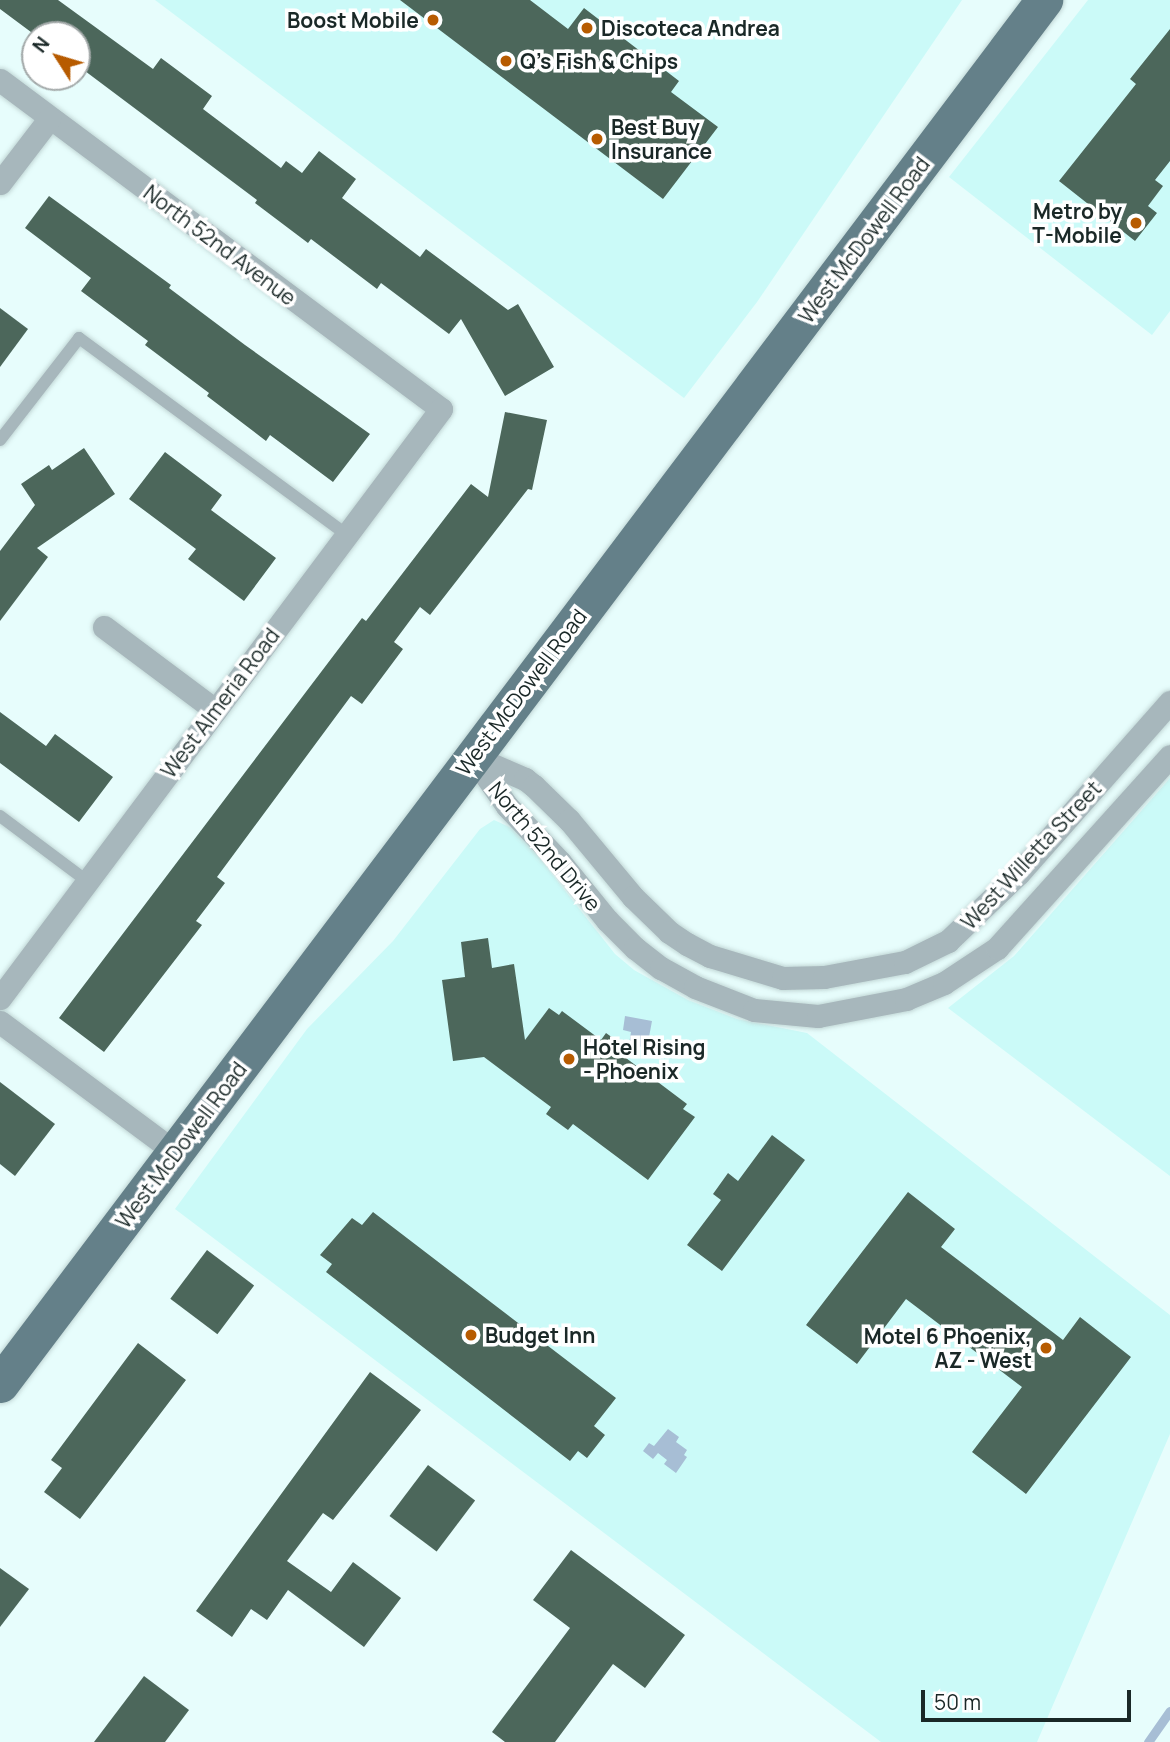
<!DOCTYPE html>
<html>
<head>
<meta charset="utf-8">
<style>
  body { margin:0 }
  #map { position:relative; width:1170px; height:1742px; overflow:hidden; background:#e7fdfc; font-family:Manrope,sans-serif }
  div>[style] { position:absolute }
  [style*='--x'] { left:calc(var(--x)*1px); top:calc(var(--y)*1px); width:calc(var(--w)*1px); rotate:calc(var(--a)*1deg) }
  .built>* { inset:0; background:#cbfaf8 }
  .water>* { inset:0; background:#a7bed5 }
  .stream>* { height:9px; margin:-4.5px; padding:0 4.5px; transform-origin:4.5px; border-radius:4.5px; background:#a7bed5 }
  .building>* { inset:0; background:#4c675b; transform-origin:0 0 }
  .roads { filter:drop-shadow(0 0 2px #c2d7d6) drop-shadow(0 0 2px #c2d7d6) }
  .lane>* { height:12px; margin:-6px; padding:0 6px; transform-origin:6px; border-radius:6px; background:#a7b7bc }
  .street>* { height:23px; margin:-11.5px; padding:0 11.5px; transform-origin:11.5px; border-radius:11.5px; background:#a7b7bc }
  .primary>* { height:37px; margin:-18.5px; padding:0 18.5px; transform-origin:18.5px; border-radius:18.5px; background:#648089 }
  .dots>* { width:19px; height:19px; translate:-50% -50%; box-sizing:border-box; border:4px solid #fff; border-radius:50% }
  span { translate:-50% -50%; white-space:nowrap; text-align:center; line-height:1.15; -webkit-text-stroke:7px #fff; paint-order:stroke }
  .poi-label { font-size:21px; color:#1a2827; font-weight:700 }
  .right { translate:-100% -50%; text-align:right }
  .left { translate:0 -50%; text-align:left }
  .street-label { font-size:21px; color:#1a2827 }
  .north { position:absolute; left:21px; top:21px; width:70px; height:70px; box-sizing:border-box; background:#fff; border:2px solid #a3a9a9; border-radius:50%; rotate:307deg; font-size:19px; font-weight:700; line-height:28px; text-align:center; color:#1a2827 }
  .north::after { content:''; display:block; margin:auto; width:24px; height:32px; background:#b75b00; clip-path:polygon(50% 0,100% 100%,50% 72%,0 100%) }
  .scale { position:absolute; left:921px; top:1690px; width:210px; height:32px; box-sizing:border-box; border:4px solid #1a2827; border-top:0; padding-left:9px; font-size:21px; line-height:24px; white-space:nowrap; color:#1a2827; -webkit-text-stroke:5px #fff; paint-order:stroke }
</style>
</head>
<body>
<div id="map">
  <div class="built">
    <div style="clip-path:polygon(155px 0,962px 0,757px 302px,684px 398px)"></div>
    <div style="clip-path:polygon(1088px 0,1170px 0,1170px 311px,1152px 335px,949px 177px)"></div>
    <div style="clip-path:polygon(1170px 778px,1170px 1176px,948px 1008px,1014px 956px)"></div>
    <div style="clip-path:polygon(494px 820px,518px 831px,615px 954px,634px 970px,688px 1000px,737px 1019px,807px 1033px,1170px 1315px,1170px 1434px,1037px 1742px,881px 1742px,175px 1209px,307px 1029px,393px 941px,480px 829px)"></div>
  </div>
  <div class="water">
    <div style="clip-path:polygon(625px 1016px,652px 1021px,647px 1048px,629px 1044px,631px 1032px,623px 1030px)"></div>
    <div style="clip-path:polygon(668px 1429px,679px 1437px,676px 1442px,687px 1450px,684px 1455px,687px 1457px,676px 1473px,664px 1464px,667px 1460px,658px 1453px,653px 1459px,643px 1451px,649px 1443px,654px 1446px)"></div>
  </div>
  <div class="stream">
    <div style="--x:1148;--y:1742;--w:38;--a:-55"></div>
  </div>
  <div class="building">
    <div style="clip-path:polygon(0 0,58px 0,153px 69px,161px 58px,212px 96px,203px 109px,281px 168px,286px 161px,302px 173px,319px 151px,356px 179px,342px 198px,420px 257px,426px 249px,508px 310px,518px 304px,554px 367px,505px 396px,461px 319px,449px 334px,381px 283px,377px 289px,311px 239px,308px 243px,255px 203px,257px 200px,77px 65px,77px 35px,35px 35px,0 9px)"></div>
    <div style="clip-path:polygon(400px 0,530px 0,568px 29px,584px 8px,679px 81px,671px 92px,718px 127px,663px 199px)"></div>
    <div style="clip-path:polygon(1170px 29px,1170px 161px,1155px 180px,1163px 186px,1148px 206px,1157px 213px,1135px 241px,1059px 181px,1136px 84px,1130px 79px)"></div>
    <div style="clip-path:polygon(49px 196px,171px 285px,169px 288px,245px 345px,370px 434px,333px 482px,270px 435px,266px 441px,207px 396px,209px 393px,145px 345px,148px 341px,81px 291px,91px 278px,25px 228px)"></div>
    <div style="clip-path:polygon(0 308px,28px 329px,0 367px)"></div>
    <div style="clip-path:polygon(505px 412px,547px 420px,532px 490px,528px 489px,430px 615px,420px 607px,394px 642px,403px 649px,362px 704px,351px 696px,217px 877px,225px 883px,196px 921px,202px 925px,104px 1052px,59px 1018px,362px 618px,366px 621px,471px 484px,488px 497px)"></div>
    <div style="clip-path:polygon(84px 448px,115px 494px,37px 548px,48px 557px,0 621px,0 551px,35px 505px,21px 484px,49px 465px,52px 470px)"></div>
    <div style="clip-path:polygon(165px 452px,222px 495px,211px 510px,276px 558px,244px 601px,188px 559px,196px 549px,129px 499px)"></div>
    <div style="clip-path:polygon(0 712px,46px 746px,55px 734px,113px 777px,79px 822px,0 763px)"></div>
    <div style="clip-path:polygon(488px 938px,492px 968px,514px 964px,525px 1040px,549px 1008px,559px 1015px,562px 1011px,601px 1040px,606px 1033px,631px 1051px,626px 1058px,687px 1104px,683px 1109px,695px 1117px,648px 1180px,573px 1124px,568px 1130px,546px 1114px,551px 1107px,484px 1057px,453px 1061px,442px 980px,465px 977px,461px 942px)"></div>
    <div style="clip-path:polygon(0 1082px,55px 1124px,15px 1176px,0 1164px)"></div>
    <div style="clip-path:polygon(772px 1135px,805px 1160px,722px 1271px,687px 1245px,721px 1200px,713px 1194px,728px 1173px,738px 1181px)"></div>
    <div style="clip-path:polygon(908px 1192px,955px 1229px,941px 1247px,1063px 1340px,1080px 1317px,1131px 1357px,1026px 1494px,972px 1452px,1022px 1387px,906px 1299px,857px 1364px,806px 1325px)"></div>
    <div style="clip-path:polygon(373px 1212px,616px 1398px,594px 1426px,605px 1435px,587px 1458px,578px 1451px,570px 1461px,326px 1272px,332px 1264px,320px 1255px,352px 1218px,362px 1225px)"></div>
    <div style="left:207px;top:1250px;width:59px;height:61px;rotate:37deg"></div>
    <div style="clip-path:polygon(138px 1343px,186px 1380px,80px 1519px,44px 1492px,62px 1468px,51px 1460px)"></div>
    <div style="clip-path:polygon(370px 1372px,421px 1410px,333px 1520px,323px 1513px,287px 1561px,331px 1592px,353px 1562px,401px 1598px,364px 1647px,288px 1590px,267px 1620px,251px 1609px,232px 1637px,196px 1611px)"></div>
    <div style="left:428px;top:1465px;width:59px;height:64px;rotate:37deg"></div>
    <div style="clip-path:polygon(571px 1550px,685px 1635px,645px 1688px,613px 1664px,555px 1742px,505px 1742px,492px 1732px,570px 1628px,533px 1600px)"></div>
    <div style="clip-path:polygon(0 1568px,29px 1589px,0 1627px)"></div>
    <div style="clip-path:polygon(144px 1676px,189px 1710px,165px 1742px,94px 1742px)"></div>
  </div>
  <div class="roads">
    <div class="lane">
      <div style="--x:0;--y:440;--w:129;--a:-52.2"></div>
      <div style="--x:79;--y:338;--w:333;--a:36.3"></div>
      <div style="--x:0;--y:816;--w:109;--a:36.8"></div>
    </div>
    <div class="street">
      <div style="--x:0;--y:80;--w:550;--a:36.72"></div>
      <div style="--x:441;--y:409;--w:736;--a:126.82"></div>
      <div style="--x:0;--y:183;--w:81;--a:-52.6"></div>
      <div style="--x:104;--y:627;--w:139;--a:36.8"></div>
      <div style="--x:472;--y:756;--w:61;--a:55"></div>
      <div style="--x:507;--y:806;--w:77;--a:46.6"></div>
      <div style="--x:560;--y:862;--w:75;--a:51"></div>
      <div style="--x:607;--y:920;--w:40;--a:45"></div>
      <div style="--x:635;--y:948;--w:33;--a:38"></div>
      <div style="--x:661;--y:968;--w:39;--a:29"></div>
      <div style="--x:695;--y:987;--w:63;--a:21.3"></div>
      <div style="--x:754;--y:1010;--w:64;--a:5.4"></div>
      <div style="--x:818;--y:1016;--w:90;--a:-10.9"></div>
      <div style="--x:906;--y:999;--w:41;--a:-22.8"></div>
      <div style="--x:944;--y:983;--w:64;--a:-33.4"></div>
      <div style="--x:997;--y:948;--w:258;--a:-48"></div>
      <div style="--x:472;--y:756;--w:58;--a:23.5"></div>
      <div style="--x:525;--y:779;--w:11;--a:38"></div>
      <div style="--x:534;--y:786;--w:49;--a:44.2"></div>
      <div style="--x:569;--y:820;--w:100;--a:50.3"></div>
      <div style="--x:633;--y:897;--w:50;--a:44.2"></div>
      <div style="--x:669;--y:932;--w:22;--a:34"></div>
      <div style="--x:687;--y:944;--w:26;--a:28"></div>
      <div style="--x:710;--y:956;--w:76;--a:16.8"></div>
      <div style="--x:783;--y:978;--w:41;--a:-1.4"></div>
      <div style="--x:824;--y:977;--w:82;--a:-10.5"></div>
      <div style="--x:905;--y:962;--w:48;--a:-26"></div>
      <div style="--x:948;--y:941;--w:98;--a:-43.8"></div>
      <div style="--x:1019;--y:873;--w:228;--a:-48.6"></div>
      <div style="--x:0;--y:1022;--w:218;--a:36.6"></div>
    </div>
    <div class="primary">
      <div style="--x:0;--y:1384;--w:1734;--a:-52.97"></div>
    </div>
  </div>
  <div class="dots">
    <div style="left:433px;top:20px;background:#b75b00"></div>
    <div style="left:587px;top:28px;background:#b75b00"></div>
    <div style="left:506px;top:61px;background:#b75b00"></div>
    <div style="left:597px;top:139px;background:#b75b00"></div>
    <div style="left:1136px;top:223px;background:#b75b00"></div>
    <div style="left:569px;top:1059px;background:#b75b00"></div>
    <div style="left:471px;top:1335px;background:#b75b00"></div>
    <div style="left:1046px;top:1348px;background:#b75b00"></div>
  </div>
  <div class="poi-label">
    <span class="right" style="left:419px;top:20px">Boost Mobile</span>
    <span class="left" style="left:601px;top:28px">Discoteca Andrea</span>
    <span class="left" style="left:520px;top:61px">Q's Fish &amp; Chips</span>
    <span class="left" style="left:611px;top:139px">Best Buy<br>Insurance</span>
    <span class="right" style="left:1122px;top:223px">Metro by<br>T-Mobile</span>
    <span class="left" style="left:583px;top:1059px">Hotel Rising<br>- Phoenix</span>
    <span class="left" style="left:485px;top:1335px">Budget Inn</span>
    <span class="right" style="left:1032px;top:1348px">Motel 6 Phoenix,<br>AZ - West</span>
  </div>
  <div class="street-label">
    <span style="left:864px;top:240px;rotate:-53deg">West McDowell Road</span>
    <span style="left:220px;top:245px;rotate:37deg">North 52nd Avenue</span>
    <span style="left:521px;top:692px;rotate:-53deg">West McDowell Road</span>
    <span style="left:220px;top:703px;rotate:-53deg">West Almeria Road</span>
    <span style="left:545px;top:846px;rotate:50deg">North 52nd Drive</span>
    <span style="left:1031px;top:855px;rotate:-47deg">West Willetta Street</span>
    <span style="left:181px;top:1145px;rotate:-53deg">West McDowell Road</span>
  </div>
  <div class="north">N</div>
  <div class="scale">50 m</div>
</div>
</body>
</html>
